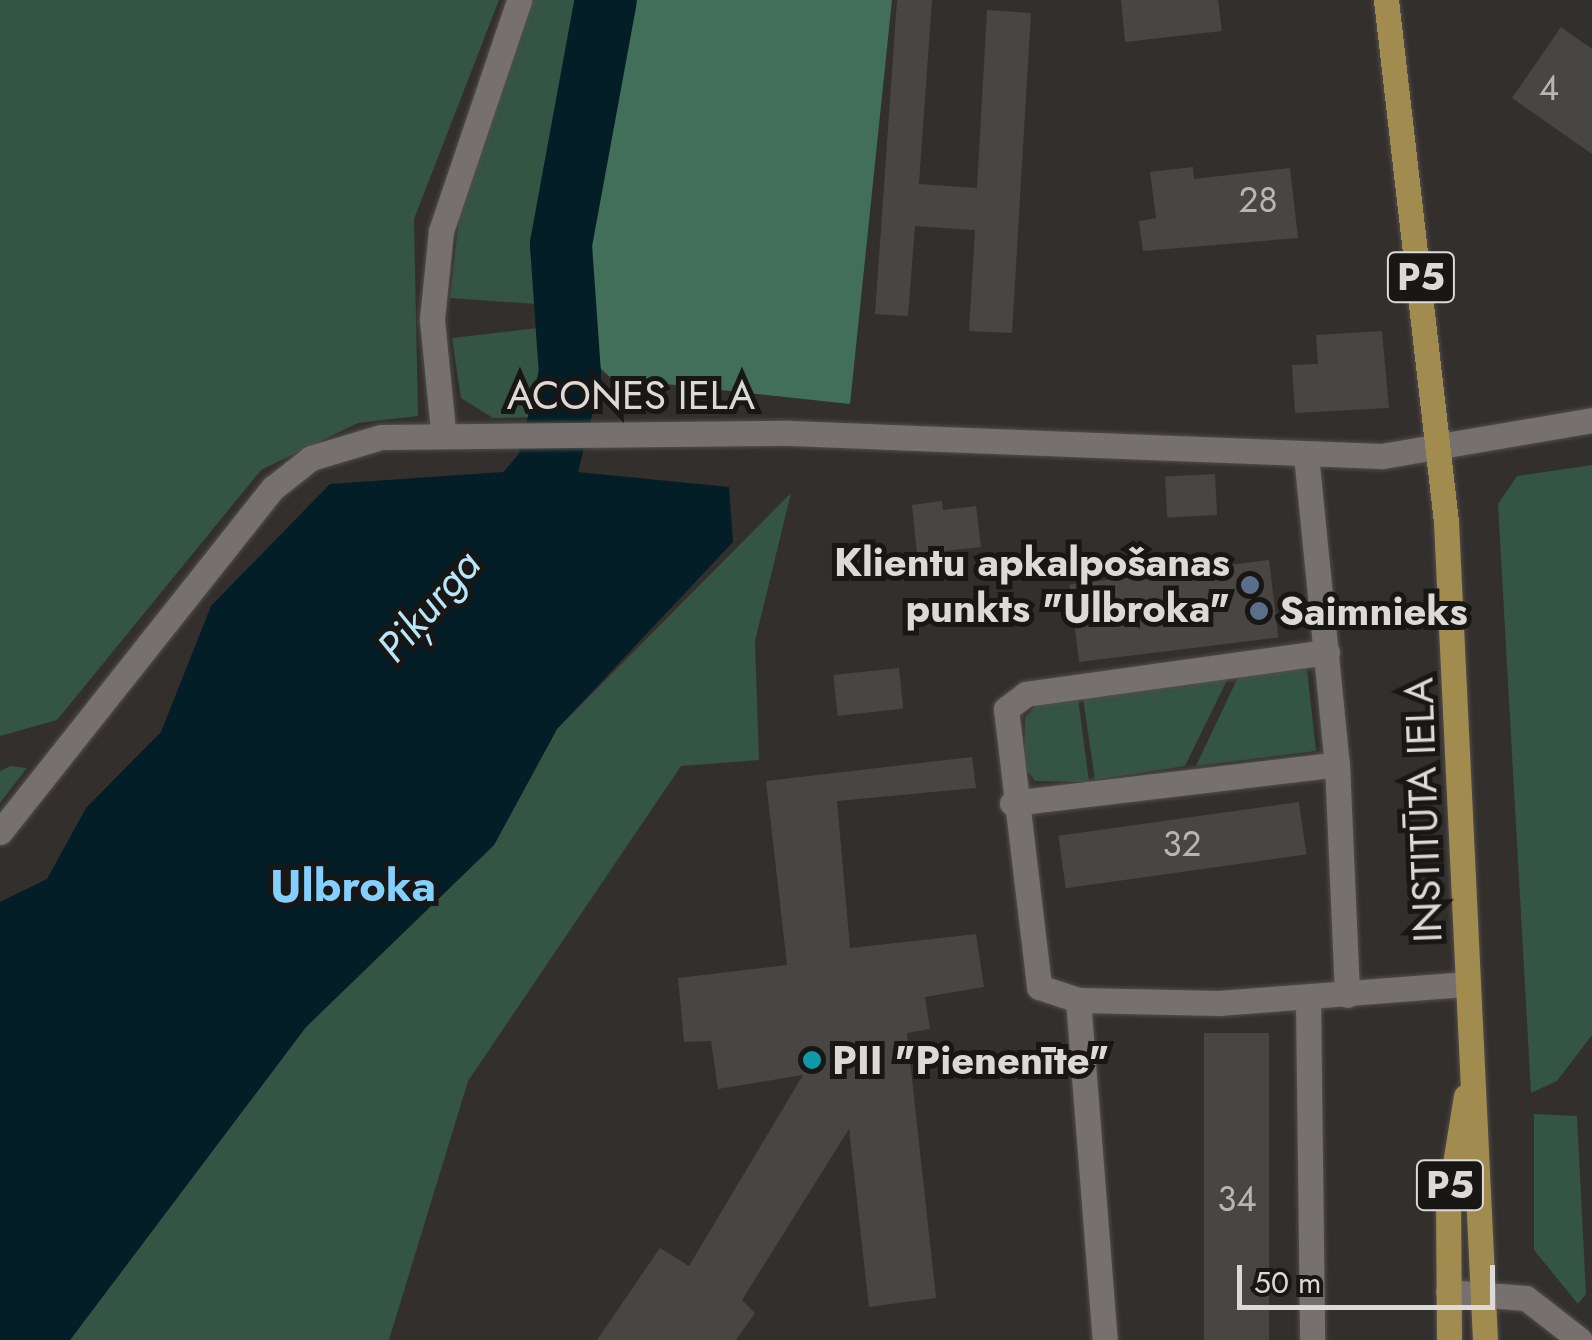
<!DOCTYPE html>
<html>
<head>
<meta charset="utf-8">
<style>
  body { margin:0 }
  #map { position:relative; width:1592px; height:1340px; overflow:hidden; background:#332f2c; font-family:Jost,sans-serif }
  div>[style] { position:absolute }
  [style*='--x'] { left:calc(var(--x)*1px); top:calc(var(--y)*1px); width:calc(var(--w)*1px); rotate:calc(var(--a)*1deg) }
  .green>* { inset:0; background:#345444 }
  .forest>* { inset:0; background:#416f59 }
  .water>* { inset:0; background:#031e27 }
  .river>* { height:62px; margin:-31px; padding:0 31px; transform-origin:31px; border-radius:31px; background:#031e27 }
  .building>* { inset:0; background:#494542; transform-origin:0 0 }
  .roads { filter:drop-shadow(0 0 2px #514e4b) drop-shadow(0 0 2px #514e4b) }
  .street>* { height:25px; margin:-12.5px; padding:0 12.5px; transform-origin:12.5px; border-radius:12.5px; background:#76716e }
  .secondary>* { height:25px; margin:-12.5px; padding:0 12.5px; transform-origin:12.5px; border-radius:12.5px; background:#76716e }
  .primary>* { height:25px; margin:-12.5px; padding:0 12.5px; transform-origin:12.5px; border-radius:12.5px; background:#a28b4f }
  .dots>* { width:28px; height:28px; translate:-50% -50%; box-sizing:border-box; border:5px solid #191716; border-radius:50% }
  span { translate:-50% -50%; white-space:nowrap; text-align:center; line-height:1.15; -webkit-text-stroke:10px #191716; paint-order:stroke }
  .number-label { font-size:35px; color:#b7b5b2 }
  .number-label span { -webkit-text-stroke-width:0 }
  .shield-label span { padding:2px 8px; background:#191716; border:2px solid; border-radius:8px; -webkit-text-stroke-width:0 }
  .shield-label { font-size:38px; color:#dcdad8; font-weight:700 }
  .street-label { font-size:40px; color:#dcdad8 }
  .poi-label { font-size:40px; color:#dcdad8; font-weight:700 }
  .right { translate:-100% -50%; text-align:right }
  .left { translate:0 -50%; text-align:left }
  .water-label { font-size:42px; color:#b7e7fa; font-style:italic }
  .quarter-label { font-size:45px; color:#83d0fe; font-weight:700 }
  .scale { position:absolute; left:1237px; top:1265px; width:258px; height:45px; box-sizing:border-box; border:5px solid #dcdad8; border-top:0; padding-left:12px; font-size:30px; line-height:35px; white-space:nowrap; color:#dcdad8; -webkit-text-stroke:8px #191716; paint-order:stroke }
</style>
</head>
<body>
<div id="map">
  <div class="green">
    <div style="clip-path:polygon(0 0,499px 0,414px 219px,418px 416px,358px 423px,261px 470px,57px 720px,0 736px)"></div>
    <div style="clip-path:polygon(530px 0,585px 0,539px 238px,551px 305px,450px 298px,460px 210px)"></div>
    <div style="clip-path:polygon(556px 326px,548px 417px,493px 418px,461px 398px,452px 338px)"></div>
    <div style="clip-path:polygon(1592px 465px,1592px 1035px,1557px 1081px,1531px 1093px,1498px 504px,1517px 476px)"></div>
    <div style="clip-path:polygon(791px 493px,755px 641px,759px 760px,681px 766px,468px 1081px,389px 1340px,70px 1340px,306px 1027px,494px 845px,557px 729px)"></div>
    <div style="clip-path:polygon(1307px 669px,1316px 751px,1196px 766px,1239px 675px)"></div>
    <div style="clip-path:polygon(1228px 678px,1185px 766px,1095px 780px,1083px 698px)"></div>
    <div style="clip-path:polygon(1078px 698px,1089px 782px,1035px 781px,1024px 767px,1025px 717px,1037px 705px)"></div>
    <div style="clip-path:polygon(11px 766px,27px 768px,0 803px,0 771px)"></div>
    <div style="clip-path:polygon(1534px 1114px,1577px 1116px,1586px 1294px,1578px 1304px,1534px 1250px)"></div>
  </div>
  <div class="forest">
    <div style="clip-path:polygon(630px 0,892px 0,850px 404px,611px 378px,591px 360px,581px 236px)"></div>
  </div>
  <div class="water">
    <div style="clip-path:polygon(547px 469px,729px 487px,733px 542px,557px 729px,494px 845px,306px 1027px,70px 1340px,0 1340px,0 902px,47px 879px,86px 808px,161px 732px,211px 606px,330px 484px)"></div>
  </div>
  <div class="river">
    <div style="--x:491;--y:534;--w:86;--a:-49.3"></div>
    <div style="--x:547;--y:469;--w:98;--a:-76.4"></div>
    <div style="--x:570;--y:374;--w:130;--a:-94"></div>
    <div style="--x:561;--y:244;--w:248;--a:-79.6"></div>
  </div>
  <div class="building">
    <div style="clip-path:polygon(897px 0,932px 0,919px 184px,977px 188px,987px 10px,1031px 13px,1012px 333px,969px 331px,975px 230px,915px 226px,908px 316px,875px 314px)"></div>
    <div style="clip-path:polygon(1121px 0,1218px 0,1222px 31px,1125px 42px)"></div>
    <div style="clip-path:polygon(1561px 27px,1592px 49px,1592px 154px,1512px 98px)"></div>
    <div style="clip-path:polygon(1193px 167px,1194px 179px,1290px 168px,1298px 238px,1143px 251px,1139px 221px,1156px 218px,1150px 172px)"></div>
    <div style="clip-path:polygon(1382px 331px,1389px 408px,1295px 413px,1292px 365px,1318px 364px,1316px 335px)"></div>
    <div style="left:1215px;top:474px;width:41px;height:50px;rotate:87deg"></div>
    <div style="clip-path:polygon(942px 501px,943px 510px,976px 506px,981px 547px,917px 554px,912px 505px)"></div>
    <div style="left:1269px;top:560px;width:78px;height:201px;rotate:83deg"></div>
    <div style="left:899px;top:668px;width:41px;height:66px;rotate:84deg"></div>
    <div style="clip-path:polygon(972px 757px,976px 788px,837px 801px,850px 948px,976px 934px,984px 987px,925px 997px,930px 1029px,907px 1033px,936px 1298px,869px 1307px,849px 1129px,742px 1300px,755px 1313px,736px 1340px,597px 1340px,660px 1248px,689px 1266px,803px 1075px,718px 1089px,711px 1041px,684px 1042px,678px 978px,787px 965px,766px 781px)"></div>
    <div style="left:1299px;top:802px;width:53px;height:243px;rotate:82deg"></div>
    <div style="left:1204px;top:1033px;width:65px;height:307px"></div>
  </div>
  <div class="roads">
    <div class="street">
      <div style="--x:443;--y:430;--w:112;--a:-95.7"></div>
      <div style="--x:432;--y:319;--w:88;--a:-84.2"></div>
      <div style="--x:441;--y:231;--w:244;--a:-71.3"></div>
      <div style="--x:1306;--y:455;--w:311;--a:84.3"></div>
      <div style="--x:1337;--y:764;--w:231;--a:87.5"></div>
      <div style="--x:1327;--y:652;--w:304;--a:172.1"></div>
      <div style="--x:1026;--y:694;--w:25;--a:143"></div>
      <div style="--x:1006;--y:709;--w:280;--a:83.2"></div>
      <div style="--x:1039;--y:987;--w:41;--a:18.4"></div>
      <div style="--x:1078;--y:1000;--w:141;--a:1.2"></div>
      <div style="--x:1219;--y:1003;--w:249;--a:-4.4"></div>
      <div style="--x:1012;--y:803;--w:327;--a:-6.8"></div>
      <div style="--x:1308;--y:999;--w:341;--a:89.3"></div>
      <div style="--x:1078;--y:1000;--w:341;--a:85.5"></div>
      <div style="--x:1448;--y:1292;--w:78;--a:4.4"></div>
      <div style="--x:1526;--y:1298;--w:68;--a:37.9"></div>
    </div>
    <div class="secondary">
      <div style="--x:0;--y:832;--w:439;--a:-51.6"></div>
      <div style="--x:273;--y:488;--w:48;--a:-38.3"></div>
      <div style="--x:311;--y:458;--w:73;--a:-16.7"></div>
      <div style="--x:381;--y:437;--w:409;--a:-0.6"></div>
      <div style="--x:790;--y:433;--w:592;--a:2.22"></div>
      <div style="--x:1382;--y:456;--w:213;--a:-9.7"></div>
    </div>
    <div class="primary">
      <div style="--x:1386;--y:0;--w:525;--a:83.44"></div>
      <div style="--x:1446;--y:522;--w:819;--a:87.27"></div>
      <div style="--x:1449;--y:1340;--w:133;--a:-90.4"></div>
      <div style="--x:1448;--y:1207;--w:112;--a:-80.8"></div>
    </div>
  </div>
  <div class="dots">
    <div style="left:1250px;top:585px;background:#5c6f8a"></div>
    <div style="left:1259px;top:611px;background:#5c6f8a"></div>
    <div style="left:812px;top:1060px;background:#0f9aa8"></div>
  </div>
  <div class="number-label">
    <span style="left:1549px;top:88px">4</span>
    <span style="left:1258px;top:200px">28</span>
    <span style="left:1182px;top:844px">32</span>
    <span style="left:1237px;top:1199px">34</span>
  </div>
  <div class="shield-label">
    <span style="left:1421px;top:277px">P5</span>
    <span style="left:1450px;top:1185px">P5</span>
  </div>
  <div class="street-label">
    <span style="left:631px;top:395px">ACONES IELA</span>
    <span style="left:1423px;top:810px;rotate:-92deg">INSTITŪTA IELA</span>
  </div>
  <div class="poi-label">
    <span class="right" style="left:1230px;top:585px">Klientu apkalpošanas<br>punkts "Ulbroka"</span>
    <span class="left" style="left:1279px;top:611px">Saimnieks</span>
    <span class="left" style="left:832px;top:1060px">PII "Pienenīte"</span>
  </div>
  <div class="water-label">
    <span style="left:429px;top:606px;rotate:-49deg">Piķurga</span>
  </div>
  <div class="quarter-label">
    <span style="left:353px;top:886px">Ulbroka</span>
  </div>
  <div class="scale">50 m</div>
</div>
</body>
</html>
